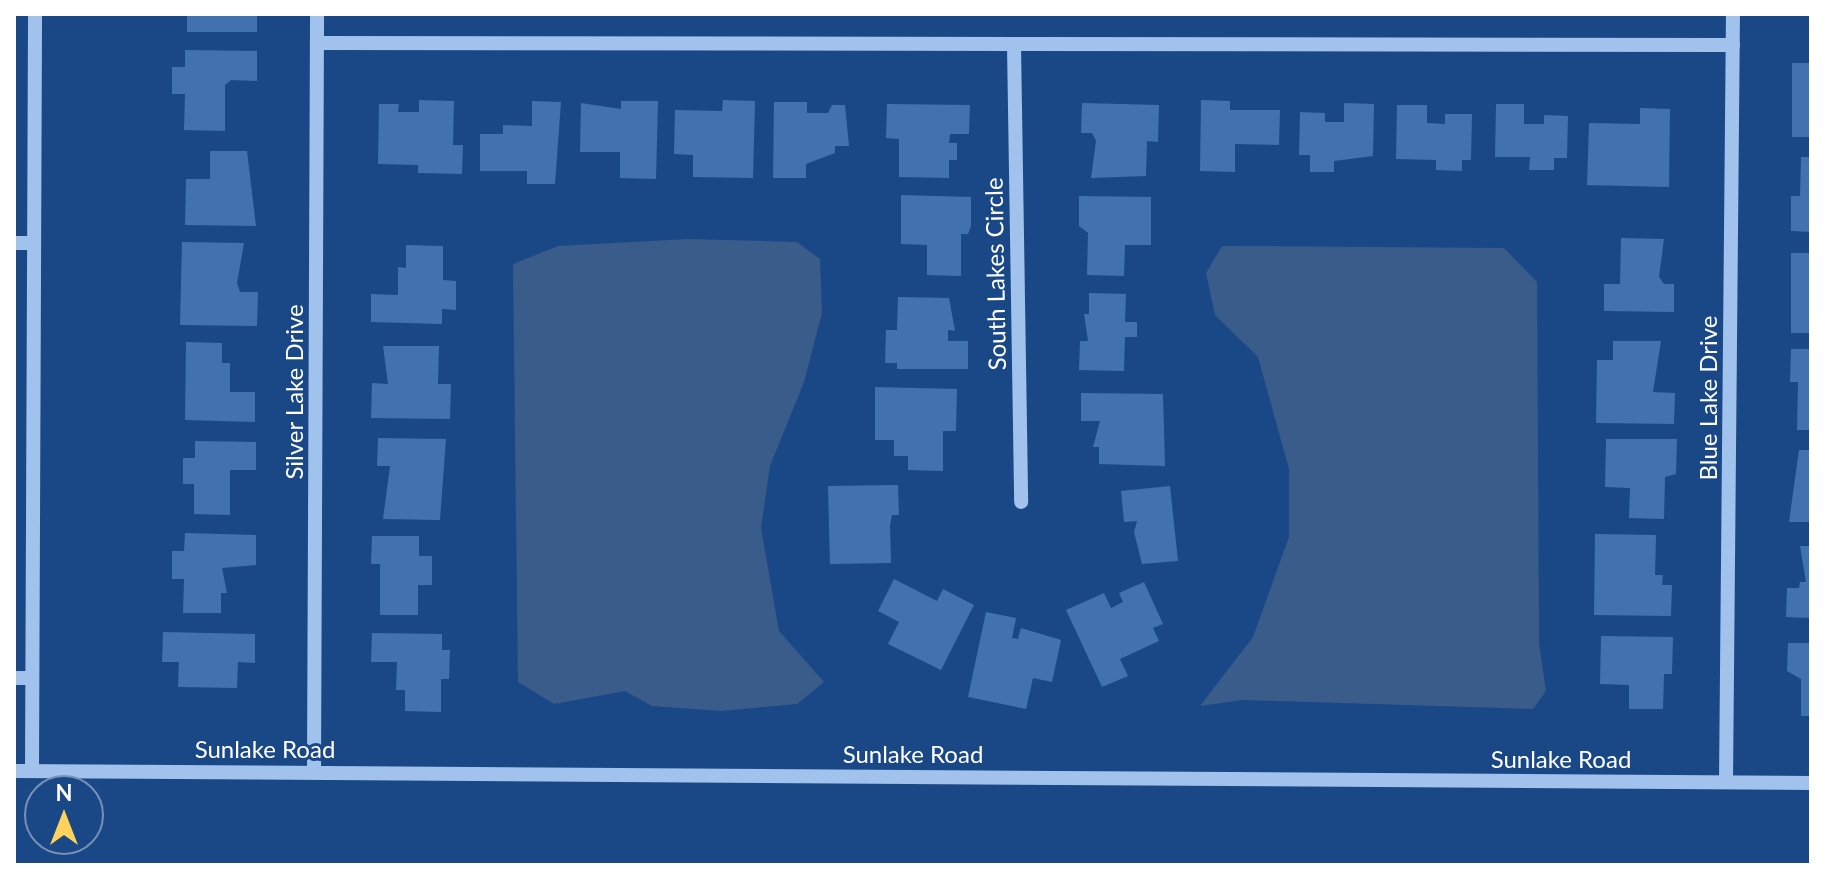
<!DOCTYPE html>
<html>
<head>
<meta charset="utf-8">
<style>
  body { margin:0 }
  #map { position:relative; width:1825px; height:879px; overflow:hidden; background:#1a4887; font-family:Lato,sans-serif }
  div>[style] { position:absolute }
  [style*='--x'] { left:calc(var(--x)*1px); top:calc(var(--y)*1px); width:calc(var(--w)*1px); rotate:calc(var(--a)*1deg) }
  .water>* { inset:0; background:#3a5c8a }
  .building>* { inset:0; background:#4271b0; transform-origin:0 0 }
  .minor>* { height:14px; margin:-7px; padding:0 7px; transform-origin:7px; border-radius:7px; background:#a1c2ec }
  span { translate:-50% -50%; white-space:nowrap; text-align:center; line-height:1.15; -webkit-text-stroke:6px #1a4887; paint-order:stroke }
  .street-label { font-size:24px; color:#fff }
  .frame { position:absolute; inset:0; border:16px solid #fff; pointer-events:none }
  .north { position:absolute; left:24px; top:775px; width:80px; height:80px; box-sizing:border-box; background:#1a4887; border:2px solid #7691b7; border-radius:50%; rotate:0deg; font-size:22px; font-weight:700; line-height:32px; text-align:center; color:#fff }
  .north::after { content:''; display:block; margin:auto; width:28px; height:36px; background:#ffd25d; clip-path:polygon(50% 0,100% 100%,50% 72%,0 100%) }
</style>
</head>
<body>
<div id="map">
  <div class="water">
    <div style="clip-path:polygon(688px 239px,797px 242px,820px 259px,822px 313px,804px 382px,770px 466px,761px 528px,779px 631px,824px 682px,797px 704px,721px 711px,652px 706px,625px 691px,554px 704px,518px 682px,513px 264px,558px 246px)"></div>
    <div style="clip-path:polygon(1222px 246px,1504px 248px,1537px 282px,1539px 644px,1546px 691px,1533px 709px,1242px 700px,1200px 706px,1253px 637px,1289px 537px,1289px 469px,1258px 357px,1215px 315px,1206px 273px)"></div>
  </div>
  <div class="building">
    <div style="left:187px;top:14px;width:70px;height:18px"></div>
    <div style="clip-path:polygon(185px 50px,257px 51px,257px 81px,231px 80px,225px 85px,225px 131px,184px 130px,185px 94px,172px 94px,172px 67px,185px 67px)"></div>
    <div style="left:1792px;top:63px;width:19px;height:74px"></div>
    <div style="clip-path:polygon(419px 100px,454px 101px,453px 145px,463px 145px,462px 174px,418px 173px,418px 165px,378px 164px,379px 104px,399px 104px,398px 112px,419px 112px)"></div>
    <div style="clip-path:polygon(723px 100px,755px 101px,753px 178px,693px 177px,693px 155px,674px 154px,675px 110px,722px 111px)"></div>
    <div style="clip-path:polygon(1201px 100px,1230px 101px,1230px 110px,1280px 110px,1279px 145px,1235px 144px,1235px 172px,1200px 171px)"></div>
    <div style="clip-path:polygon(532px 101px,561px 102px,555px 184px,527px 184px,527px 171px,480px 171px,480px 134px,503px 134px,503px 125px,532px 126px)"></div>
    <div style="clip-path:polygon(621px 101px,658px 101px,656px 179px,620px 178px,620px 152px,580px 152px,581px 103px,621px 109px)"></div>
    <div style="clip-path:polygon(774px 102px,807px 102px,807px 113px,828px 113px,832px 105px,845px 105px,849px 146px,835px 146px,835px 153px,806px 164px,806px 178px,773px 178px)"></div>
    <div style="clip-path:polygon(1082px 103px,1159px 105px,1158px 142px,1147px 141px,1146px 176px,1091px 178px,1096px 141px,1092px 133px,1081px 133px)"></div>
    <div style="clip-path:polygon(1344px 103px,1374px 104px,1373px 156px,1334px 161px,1334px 172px,1310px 172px,1310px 155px,1299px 155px,1300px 112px,1325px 113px,1325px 122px,1344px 122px)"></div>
    <div style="clip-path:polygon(887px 104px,970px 105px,969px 134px,950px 134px,949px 143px,957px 143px,957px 160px,949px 160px,949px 178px,899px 177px,899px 139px,886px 138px)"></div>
    <div style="clip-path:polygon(1496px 104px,1524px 104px,1524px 124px,1544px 124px,1544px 115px,1568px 116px,1567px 158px,1554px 158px,1554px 170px,1529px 170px,1530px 157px,1495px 157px)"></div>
    <div style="clip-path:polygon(1397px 105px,1427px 105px,1427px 123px,1445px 124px,1445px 114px,1472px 114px,1471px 160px,1462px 160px,1462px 171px,1436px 170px,1436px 160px,1396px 159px)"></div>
    <div style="clip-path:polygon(1640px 108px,1670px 109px,1669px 187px,1587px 185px,1589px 123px,1640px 124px)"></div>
    <div style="clip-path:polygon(210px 151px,247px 151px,256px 226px,185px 225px,186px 179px,210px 179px)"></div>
    <div style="clip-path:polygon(1801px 157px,1811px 157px,1811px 232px,1791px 231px,1791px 196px,1800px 196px)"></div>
    <div style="clip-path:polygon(901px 195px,971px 197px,971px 226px,968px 234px,961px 234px,961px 276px,927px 275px,927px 245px,901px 244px)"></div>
    <div style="clip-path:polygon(1079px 196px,1151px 197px,1151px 245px,1125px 245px,1124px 276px,1087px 275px,1088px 233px,1079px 226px)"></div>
    <div style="clip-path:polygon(1621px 238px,1664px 239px,1659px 277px,1664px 284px,1674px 284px,1674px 312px,1604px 311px,1604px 284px,1620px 284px)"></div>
    <div style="clip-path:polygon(182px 242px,244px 243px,237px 283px,240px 292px,258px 292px,257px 326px,180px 325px)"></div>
    <div style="clip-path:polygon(406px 245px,443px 246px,443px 280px,456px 281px,456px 310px,442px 309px,442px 324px,371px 322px,371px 294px,398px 295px,398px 267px,406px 268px)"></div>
    <div style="left:1791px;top:253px;width:20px;height:80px"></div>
    <div style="clip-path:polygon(1089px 293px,1126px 294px,1125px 322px,1137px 322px,1137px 337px,1125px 337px,1124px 371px,1079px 370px,1080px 341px,1088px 341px,1084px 314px,1089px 314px)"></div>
    <div style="clip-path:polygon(898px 297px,949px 298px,955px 331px,948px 330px,948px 341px,968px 341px,968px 369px,897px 369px,897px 363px,885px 363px,886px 330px,897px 330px)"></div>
    <div style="clip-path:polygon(1613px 341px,1661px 341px,1653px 392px,1675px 393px,1674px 424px,1596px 423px,1597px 360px,1613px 360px)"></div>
    <div style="clip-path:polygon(186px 342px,222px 343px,222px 363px,230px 363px,230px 392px,255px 392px,255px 422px,185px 420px)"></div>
    <div style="clip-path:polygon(383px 346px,439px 346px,438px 384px,451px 384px,450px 419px,371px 418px,372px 383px,388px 384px)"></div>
    <div style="clip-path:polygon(1791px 349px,1811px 349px,1811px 430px,1797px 430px,1798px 382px,1790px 382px)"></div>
    <div style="clip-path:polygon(875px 387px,957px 389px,956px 431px,943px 431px,943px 471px,908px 470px,908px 456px,894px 456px,894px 440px,875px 440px)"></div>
    <div style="clip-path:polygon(1081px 393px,1163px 394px,1165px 466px,1099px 464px,1099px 447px,1093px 447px,1100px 421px,1081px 421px)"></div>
    <div style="clip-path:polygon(378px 438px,446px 439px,440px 520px,383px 519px,390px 466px,377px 466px)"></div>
    <div style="clip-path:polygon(1606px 439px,1677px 439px,1676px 474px,1665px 477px,1664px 519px,1629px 518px,1630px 488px,1605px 487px)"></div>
    <div style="clip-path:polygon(195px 441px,256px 442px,256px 470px,230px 470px,230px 515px,194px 514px,194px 484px,183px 484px,183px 458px,195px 458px)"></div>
    <div style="clip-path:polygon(1799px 450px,1811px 450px,1811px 522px,1789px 522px)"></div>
    <div style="clip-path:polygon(898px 485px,899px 515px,892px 515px,890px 525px,891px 563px,830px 564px,828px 486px)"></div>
    <div style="clip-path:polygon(1170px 486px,1178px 561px,1142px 564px,1134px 532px,1137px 521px,1124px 522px,1121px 491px)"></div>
    <div style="clip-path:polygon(185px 533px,256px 535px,256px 565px,222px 568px,227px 593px,221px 593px,221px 613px,183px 613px,184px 579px,172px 579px,172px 551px,184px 551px)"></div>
    <div style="clip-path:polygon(1595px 534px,1656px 535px,1655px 575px,1663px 575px,1662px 585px,1672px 585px,1671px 616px,1594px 615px)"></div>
    <div style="clip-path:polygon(372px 536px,419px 536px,419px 556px,432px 556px,432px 585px,418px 585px,418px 615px,380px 615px,380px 564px,371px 564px)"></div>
    <div style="clip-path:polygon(1800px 546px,1811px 546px,1811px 618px,1786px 617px,1787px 588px,1799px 588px,1800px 582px,1806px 582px)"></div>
    <div style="clip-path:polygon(894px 579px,937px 601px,943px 589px,974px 605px,941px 670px,888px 644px,899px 622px,878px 611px)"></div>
    <div style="clip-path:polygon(1144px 582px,1163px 624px,1153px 628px,1159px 641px,1120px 659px,1128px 676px,1102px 687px,1066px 610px,1104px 593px,1111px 608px,1123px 602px,1119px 593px)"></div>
    <div style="clip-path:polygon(986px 612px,1016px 618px,1012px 638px,1018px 639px,1021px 628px,1061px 640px,1052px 682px,1033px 678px,1026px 709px,968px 697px)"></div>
    <div style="clip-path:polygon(163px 632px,255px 634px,255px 663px,238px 662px,237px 688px,178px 687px,179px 662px,162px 662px)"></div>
    <div style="clip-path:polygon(372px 633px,442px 634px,442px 650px,450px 650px,449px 679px,441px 679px,441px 712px,405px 711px,405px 690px,396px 690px,397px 662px,371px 662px)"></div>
    <div style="clip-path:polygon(1601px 636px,1673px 637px,1672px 674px,1664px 674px,1663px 709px,1629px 709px,1629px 685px,1600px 684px)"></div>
    <div style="clip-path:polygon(1788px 643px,1811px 643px,1811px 716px,1801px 716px,1801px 679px,1787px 671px)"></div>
  </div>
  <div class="minor">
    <div style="--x:317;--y:43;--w:1416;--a:0.08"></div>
    <div style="--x:1014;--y:45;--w:457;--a:89.1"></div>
    <div style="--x:14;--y:243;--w:20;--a:0"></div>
    <div style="--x:14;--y:678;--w:18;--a:0"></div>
    <div style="--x:14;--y:771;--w:1797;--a:0.38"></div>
    <div style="--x:32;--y:771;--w:757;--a:-89.77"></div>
    <div style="--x:314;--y:771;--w:757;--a:-89.77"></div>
    <div style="--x:1726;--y:782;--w:768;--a:-89.48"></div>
  </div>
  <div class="street-label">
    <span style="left:995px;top:274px;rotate:-91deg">South Lakes Circle</span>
    <span style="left:294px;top:392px;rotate:-90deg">Silver Lake Drive</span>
    <span style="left:1708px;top:398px;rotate:-90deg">Blue Lake Drive</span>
    <span style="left:265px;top:749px">Sunlake Road</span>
    <span style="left:913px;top:754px">Sunlake Road</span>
    <span style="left:1561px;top:759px">Sunlake Road</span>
  </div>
  <div class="frame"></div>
  <div class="north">N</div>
</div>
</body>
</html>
